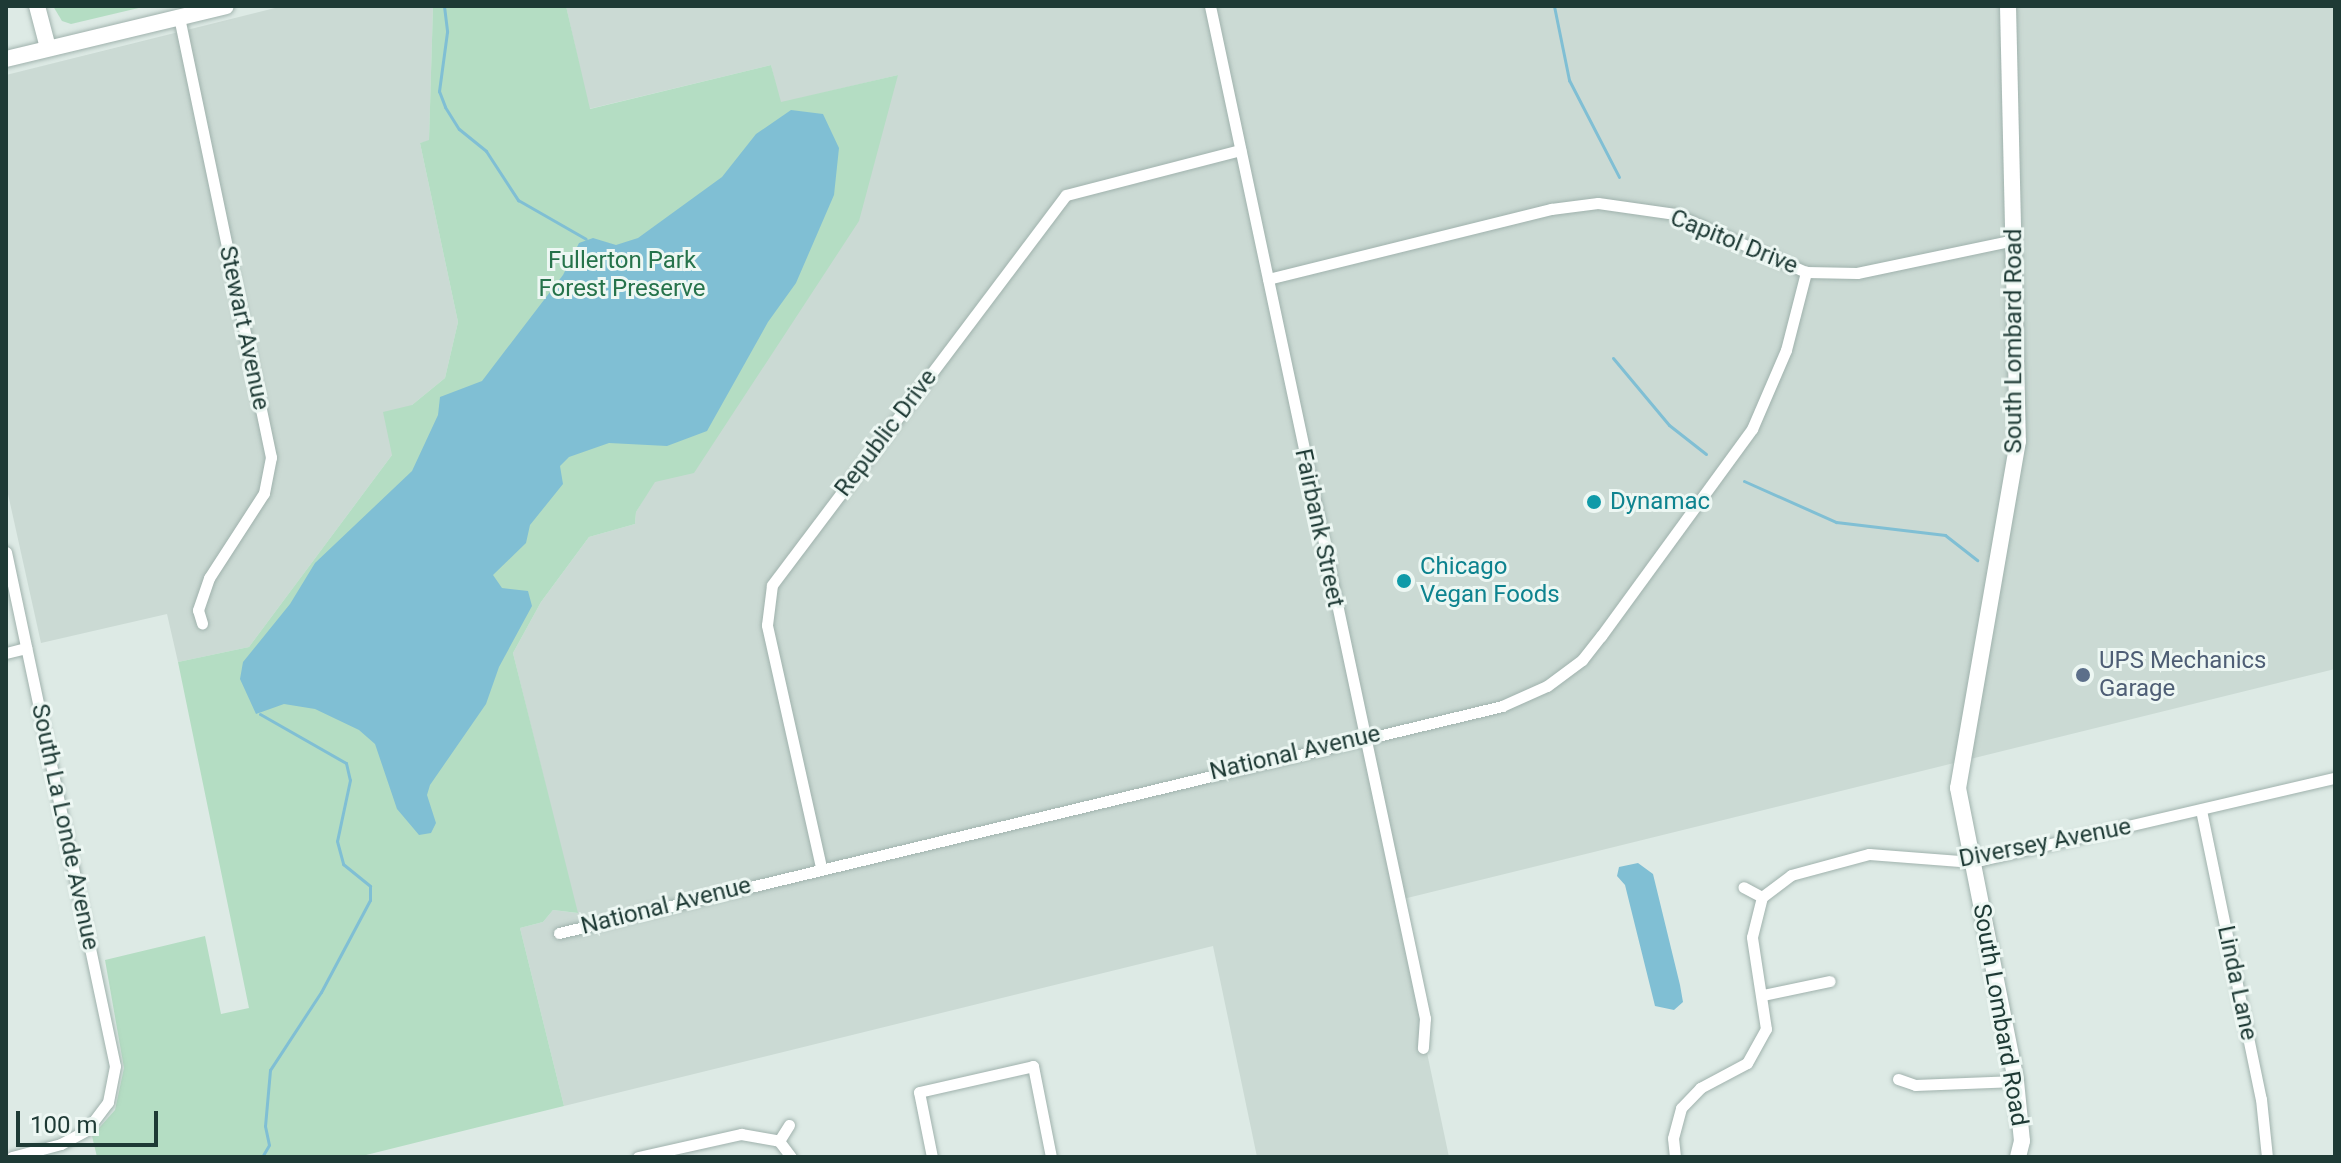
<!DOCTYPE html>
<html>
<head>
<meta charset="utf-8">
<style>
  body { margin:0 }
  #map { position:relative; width:2341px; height:1163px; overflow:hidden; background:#ddeae5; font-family:Roboto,sans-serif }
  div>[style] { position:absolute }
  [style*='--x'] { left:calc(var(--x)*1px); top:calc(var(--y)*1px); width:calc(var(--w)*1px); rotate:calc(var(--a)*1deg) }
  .built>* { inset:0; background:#cbdad4 }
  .green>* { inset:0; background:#b4ddc3 }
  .water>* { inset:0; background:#80bfd4 }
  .stream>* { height:3px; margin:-1.5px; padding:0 1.5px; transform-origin:1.5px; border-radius:1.5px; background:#80bfd4 }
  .roads { filter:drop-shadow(0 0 2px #a0b2ad) drop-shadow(0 0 2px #a0b2ad) }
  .street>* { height:11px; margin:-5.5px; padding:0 5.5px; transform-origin:5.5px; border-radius:5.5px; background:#fff }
  .secondary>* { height:16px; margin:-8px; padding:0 8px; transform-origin:8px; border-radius:8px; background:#fff }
  .dots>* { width:22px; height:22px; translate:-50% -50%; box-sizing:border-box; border:4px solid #edf7f3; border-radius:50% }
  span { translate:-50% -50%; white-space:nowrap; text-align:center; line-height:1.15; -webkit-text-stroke:6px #edf7f3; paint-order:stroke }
  .street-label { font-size:24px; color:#1e3a35 }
  .park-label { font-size:24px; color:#26734b }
  .culture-label { font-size:24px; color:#0d838f }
  .left { translate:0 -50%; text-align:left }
  .service-label { font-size:24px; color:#4e5e75 }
  .frame { position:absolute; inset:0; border:8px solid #1e3a35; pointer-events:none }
  .scale { position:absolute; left:16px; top:1111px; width:142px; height:36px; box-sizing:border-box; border:4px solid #1e3a35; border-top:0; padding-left:10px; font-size:24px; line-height:28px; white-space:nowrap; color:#1e3a35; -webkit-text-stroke:6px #edf7f3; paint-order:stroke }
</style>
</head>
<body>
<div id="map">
  <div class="built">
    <div style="clip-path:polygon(283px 6px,433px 6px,429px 141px,420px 143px,458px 322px,445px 378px,412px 405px,392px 455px,249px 647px,178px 662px,167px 614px,41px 643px,6px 485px,6px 75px)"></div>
    <div style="clip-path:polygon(566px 6px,2335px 6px,2335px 669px,1395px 901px,1449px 1157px,1257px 1157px,1213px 946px,564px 1106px,520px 928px,543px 922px,553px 910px,577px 913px,513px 653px,541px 602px,589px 537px,635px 524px,636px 512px,898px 75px,780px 103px,771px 65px,589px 109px)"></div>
  </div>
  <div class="green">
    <div style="clip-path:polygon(53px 6px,147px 6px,71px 24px,62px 21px)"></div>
    <div style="clip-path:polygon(433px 6px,566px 6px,590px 109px,771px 65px,781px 102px,898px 75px,859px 221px,694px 473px,655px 482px,636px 512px,635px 524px,589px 537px,541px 602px,513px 653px,578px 913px,553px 910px,543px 922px,520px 928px,564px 1106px,358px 1157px,97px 1157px,92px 1136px,115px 1110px,124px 1068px,105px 960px,205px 936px,221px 1014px,249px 1008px,178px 662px,249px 647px,392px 455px,383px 412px,412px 405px,445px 378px,458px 322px,420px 143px,429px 140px)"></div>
  </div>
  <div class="water">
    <div style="clip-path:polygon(791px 110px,823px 114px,839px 148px,834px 195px,796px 283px,768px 322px,707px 431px,667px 446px,609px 443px,569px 457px,560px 466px,563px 484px,530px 525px,526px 543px,493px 575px,502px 588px,528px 591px,532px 606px,499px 667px,486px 704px,430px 785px,427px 795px,436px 823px,431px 833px,419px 835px,397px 809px,375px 744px,359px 730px,315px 709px,284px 704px,256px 714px,240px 679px,243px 662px,290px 604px,315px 563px,412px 471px,438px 415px,440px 397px,482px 381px,563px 275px,579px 243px,593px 238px,616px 245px,638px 238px,722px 177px,756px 134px)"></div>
    <div style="clip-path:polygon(1638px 863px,1653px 874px,1680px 985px,1683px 1002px,1674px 1010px,1655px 1006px,1625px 885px,1617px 876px,1619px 867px)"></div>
  </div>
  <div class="stream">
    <div style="--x:444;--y:6;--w:26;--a:83"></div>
    <div style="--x:447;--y:32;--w:60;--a:97.7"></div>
    <div style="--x:439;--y:91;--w:17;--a:69"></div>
    <div style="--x:445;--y:107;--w:26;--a:58"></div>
    <div style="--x:459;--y:129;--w:35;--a:39"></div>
    <div style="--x:486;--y:151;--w:59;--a:56.9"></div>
    <div style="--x:518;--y:200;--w:78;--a:29.8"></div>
    <div style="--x:1554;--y:6;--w:76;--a:78.5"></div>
    <div style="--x:1569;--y:80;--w:109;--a:62.7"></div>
    <div style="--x:1613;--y:358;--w:87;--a:50.1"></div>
    <div style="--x:1669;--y:425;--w:47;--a:38.1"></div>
    <div style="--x:1744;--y:481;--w:101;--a:24"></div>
    <div style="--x:1836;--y:522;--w:110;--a:6.8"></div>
    <div style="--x:1945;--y:535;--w:41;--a:38"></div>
    <div style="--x:260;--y:714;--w:99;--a:29.7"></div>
    <div style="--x:346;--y:763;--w:17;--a:77"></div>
    <div style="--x:350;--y:780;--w:62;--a:102"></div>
    <div style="--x:337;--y:841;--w:24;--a:75"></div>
    <div style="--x:343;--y:864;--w:35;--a:39"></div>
    <div style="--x:370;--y:886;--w:14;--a:90"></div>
    <div style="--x:370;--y:900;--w:104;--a:118"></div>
    <div style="--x:321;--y:992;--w:93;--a:123.2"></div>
    <div style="--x:270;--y:1070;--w:56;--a:95.1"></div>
    <div style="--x:265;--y:1126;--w:19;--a:78"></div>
    <div style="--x:269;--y:1145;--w:14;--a:120"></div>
  </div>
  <div class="roads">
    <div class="street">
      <div style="--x:1210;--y:6;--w:1035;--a:78.01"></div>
      <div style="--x:1425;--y:1018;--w:30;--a:94"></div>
      <div style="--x:179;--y:17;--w:450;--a:78.2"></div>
      <div style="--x:271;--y:457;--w:37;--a:101"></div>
      <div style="--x:264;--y:493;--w:101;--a:122.9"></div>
      <div style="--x:209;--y:578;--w:34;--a:109"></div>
      <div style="--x:198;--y:610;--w:14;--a:73"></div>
      <div style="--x:1268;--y:279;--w:292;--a:-13.9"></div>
      <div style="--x:1551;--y:209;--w:47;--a:-7.3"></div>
      <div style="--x:1598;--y:203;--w:78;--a:8.1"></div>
      <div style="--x:1675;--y:214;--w:143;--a:23.9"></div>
      <div style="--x:1806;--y:272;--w:51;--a:1.1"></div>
      <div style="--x:1857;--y:273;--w:160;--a:-11.9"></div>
      <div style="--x:6;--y:552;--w:525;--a:78.03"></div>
      <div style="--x:115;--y:1066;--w:37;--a:101"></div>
      <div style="--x:108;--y:1102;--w:35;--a:127"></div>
      <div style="--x:87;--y:1130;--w:30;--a:152"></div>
      <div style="--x:61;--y:1144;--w:51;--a:165.1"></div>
      <div style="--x:6;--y:653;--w:21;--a:-14"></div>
      <div style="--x:2201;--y:810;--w:295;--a:78.3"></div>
      <div style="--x:2261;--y:1099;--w:58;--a:84.1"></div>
      <div style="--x:821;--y:867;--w:248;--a:-102.6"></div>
      <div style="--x:767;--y:625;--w:40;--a:-82.9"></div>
      <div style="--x:772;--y:585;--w:488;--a:-53"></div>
      <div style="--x:1066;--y:195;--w:180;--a:-14.5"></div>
      <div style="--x:1762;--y:897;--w:36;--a:-37"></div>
      <div style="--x:1791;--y:875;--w:81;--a:-15.1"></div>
      <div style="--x:1869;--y:854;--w:104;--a:4.4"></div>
      <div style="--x:1973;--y:862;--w:372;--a:-13.1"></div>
      <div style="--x:559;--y:933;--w:970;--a:-13.53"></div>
      <div style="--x:1502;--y:706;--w:49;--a:-24"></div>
      <div style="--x:1547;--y:686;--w:44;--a:-36.6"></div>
      <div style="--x:1582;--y:660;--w:31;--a:-52"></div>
      <div style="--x:1601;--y:636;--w:256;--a:-53.9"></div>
      <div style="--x:1752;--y:429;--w:86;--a:-66.7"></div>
      <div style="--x:1786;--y:350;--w:81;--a:-75.6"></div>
      <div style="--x:1763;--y:995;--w:68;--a:-11.8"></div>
      <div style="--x:1898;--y:1079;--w:18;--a:19"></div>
      <div style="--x:1915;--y:1085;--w:101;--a:-2.3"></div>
      <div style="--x:779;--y:1141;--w:19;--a:-58"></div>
      <div style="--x:638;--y:1157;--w:106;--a:-12.6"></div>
      <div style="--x:741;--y:1134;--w:39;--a:10"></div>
      <div style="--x:779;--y:1141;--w:20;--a:53"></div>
      <div style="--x:932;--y:1157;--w:66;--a:-101.3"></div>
      <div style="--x:919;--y:1092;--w:117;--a:-12.8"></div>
      <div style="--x:1033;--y:1066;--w:93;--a:78.8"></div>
      <div style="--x:1675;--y:1157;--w:19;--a:-96"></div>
      <div style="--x:1673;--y:1138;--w:31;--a:-75"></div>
      <div style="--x:1681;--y:1108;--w:28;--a:-46"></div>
      <div style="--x:1700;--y:1088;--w:53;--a:-28"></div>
      <div style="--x:1747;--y:1063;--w:39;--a:-61"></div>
      <div style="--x:1766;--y:1029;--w:93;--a:-98.7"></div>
      <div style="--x:1752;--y:937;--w:41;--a:-76"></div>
      <div style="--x:1762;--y:897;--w:21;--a:-152"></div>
    </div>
    <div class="secondary">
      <div style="--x:37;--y:6;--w:43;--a:75.3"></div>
      <div style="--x:2008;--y:6;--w:435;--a:88.7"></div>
      <div style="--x:2018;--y:441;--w:352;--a:99.8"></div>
      <div style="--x:1958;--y:788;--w:299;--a:78.8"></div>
      <div style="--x:2016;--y:1081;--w:60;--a:84.3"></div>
      <div style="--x:2022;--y:1141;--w:16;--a:104"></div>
      <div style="--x:6;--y:59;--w:226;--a:-13.5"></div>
    </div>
  </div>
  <div class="dots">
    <div style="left:1594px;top:502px;background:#0f9aa8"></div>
    <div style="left:1404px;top:581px;background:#0f9aa8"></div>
    <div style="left:2083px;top:675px;background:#5c6f8a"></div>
  </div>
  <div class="street-label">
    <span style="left:1734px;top:242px;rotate:22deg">Capitol Drive</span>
    <span style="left:244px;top:328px;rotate:78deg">Stewart Avenue</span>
    <span style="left:2014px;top:341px;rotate:-90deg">South Lombard Road</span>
    <span style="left:886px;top:433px;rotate:-53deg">Republic Drive</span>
    <span style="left:1319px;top:528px;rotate:78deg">Fairbank Street</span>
    <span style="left:1295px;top:753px;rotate:-13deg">National Avenue</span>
    <span style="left:65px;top:827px;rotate:78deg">South La Londe Avenue</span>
    <span style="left:2045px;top:843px;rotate:-11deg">Diversey Avenue</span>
    <span style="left:666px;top:906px;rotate:-14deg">National Avenue</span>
    <span style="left:2237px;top:983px;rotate:78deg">Linda Lane</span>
    <span style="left:2000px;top:1015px;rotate:80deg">South Lombard Road</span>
  </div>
  <div class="park-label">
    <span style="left:622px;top:275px">Fullerton Park<br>Forest Preserve</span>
  </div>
  <div class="culture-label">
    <span class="left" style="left:1610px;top:502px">Dynamac</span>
    <span class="left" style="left:1420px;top:581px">Chicago<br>Vegan Foods</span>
  </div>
  <div class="service-label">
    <span class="left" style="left:2099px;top:675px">UPS Mechanics<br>Garage</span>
  </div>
  <div class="frame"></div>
  <div class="scale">100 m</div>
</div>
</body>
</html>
